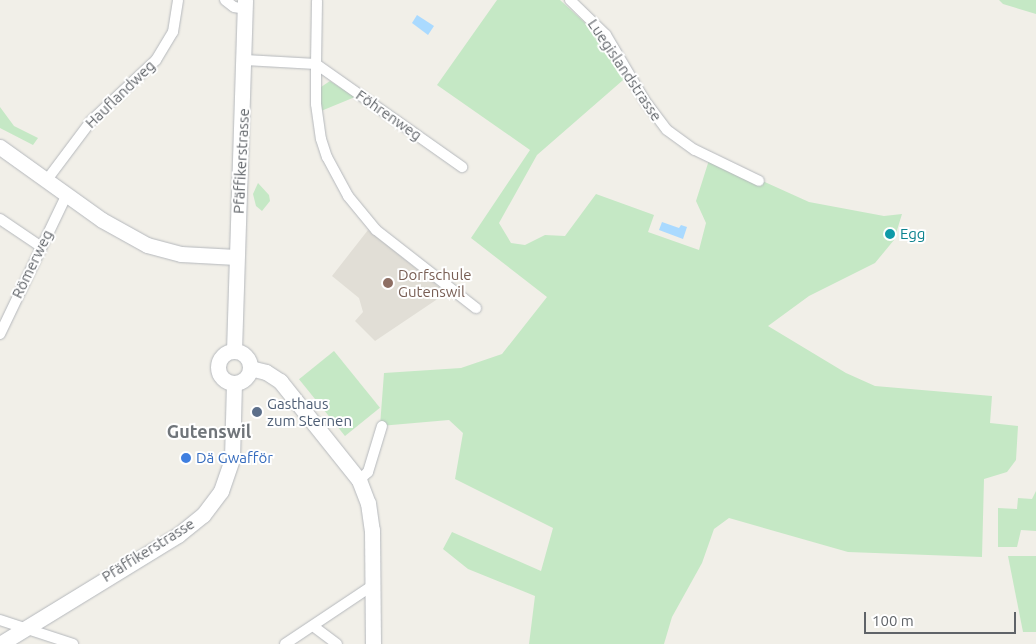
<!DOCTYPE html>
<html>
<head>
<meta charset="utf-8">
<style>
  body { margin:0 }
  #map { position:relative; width:1036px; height:644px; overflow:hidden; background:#f1efe8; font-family:Ubuntu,sans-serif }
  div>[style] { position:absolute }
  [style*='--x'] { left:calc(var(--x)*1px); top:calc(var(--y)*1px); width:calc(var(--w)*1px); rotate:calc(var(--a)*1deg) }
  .education>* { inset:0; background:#e1ded6 }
  .green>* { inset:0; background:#c5e8c5; transform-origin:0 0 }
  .water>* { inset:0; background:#aadaff }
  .roads { filter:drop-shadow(0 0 1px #b5b8bc) drop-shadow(0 0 1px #b5b8bc) }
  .minor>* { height:10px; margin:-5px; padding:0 5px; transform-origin:5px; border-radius:5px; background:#fff }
  .secondary>* { height:15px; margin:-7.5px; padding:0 7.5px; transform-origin:7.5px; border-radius:7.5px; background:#fff }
  .secondary>.ring { margin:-7.5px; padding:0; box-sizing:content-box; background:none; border:15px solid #fff; border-radius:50% }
  .dots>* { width:14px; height:14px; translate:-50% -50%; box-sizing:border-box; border:2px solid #fff; border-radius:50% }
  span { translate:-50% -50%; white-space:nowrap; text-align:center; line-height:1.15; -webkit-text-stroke:4px #fff; paint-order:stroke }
  .street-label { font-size:15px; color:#5f6368 }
  .culture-label { font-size:15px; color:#0d838f }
  .left { translate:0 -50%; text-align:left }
  .education-label { font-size:15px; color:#785e54 }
  .service-label { font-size:15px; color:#4e5e75 }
  .shop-label { font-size:15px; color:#366cbe }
  .quarter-label { font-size:18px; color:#70757a; font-weight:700 }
  .scale { position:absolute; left:864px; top:612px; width:152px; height:22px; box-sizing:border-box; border:2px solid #5f6368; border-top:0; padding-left:6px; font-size:15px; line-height:18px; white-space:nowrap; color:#5f6368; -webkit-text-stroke:4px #fff; paint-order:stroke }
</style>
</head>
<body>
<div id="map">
  <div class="education">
    <div style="clip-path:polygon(368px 230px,443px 290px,436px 300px,375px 341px,355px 321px,363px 312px,359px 298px,332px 276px)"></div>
  </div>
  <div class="green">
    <div style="clip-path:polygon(497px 0,560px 0,617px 52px,630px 74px,537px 155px,499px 223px,511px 243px,525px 245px,545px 235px,565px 236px,596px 194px,654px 215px,648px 232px,699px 250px,706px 223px,696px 201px,710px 157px,809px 202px,884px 216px,902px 214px,894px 240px,875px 263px,809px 296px,768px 326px,846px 373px,875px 386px,992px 396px,990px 423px,1018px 426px,1016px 460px,1007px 472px,984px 479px,982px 557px,848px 552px,729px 518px,714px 529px,702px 563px,672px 617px,664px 644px,529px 644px,535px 596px,468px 569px,443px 549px,452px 532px,541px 571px,553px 528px,455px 479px,463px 433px,449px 420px,380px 426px,384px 373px,461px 368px,502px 354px,547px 297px,471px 238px,530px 150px,437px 85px)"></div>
    <div style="clip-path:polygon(999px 0,1036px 0,1036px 14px,1003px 4px)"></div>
    <div style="clip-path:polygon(330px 81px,355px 97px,321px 111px,321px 87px)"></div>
    <div style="clip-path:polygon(0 107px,14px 126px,38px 138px,33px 145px,0 128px)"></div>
    <div style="clip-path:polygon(258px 183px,269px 195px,270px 201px,262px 211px,256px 206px,253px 194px)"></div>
    <div style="left:334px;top:351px;width:73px;height:45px;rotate:51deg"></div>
    <div style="clip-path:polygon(1036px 491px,1036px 531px,1021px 530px,1017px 547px,998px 547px,998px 508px,1017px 509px,1018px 498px,1032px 499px)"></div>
    <div style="clip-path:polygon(1008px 556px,1036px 556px,1036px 632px,1023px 632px)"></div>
  </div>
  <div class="water">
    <div style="clip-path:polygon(417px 15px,434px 26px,428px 35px,412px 23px)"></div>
    <div style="clip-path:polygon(662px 222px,679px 228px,681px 225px,687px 227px,683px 239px,659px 230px)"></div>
  </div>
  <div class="roads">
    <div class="minor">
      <div style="--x:225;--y:0;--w:11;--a:38"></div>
      <div style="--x:234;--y:7;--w:11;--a:10"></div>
      <div style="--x:570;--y:0;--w:50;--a:44.2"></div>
      <div style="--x:606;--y:35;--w:77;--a:59.4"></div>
      <div style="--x:645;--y:101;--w:36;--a:53"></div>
      <div style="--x:667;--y:130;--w:34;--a:36"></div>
      <div style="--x:695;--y:150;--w:71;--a:25.8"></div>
      <div style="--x:317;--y:1;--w:63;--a:90.9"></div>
      <div style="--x:316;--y:64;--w:179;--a:35.2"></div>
      <div style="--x:245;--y:60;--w:71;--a:3.2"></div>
      <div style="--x:316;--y:64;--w:40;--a:90"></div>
      <div style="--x:316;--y:104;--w:35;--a:82"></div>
      <div style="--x:321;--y:139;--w:19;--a:72"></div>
      <div style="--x:327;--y:157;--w:44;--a:61.7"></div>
      <div style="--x:348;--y:196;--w:44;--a:50.5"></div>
      <div style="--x:376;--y:230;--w:127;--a:38"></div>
      <div style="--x:46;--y:181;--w:75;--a:-53.1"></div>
      <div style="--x:91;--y:121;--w:89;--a:-43.2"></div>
      <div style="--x:156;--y:60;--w:33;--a:-59"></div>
      <div style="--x:173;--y:32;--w:32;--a:-81"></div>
      <div style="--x:0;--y:219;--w:48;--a:34"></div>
      <div style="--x:0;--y:334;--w:153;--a:-64.4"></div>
      <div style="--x:359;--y:480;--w:12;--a:-42"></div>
      <div style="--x:368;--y:472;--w:48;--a:-73.1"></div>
      <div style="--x:0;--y:620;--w:77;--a:18.2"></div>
      <div style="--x:313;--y:626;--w:30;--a:37"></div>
      <div style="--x:285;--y:644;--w:106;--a:-33.8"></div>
    </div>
    <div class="secondary">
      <div style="--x:0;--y:147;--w:125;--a:35.6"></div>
      <div style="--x:102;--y:220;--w:51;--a:29.1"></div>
      <div style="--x:147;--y:245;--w:35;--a:15"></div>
      <div style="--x:181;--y:254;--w:55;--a:3.1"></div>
      <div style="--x:234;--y:351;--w:351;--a:-88.2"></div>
      <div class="ring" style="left:218px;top:351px;width:17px;height:17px"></div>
      <div style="--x:250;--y:368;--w:16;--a:14"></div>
      <div style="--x:266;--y:372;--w:17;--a:33"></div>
      <div style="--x:280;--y:381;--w:127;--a:51.4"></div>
      <div style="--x:359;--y:480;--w:25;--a:69"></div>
      <div style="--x:368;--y:503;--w:27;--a:82"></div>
      <div style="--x:372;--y:530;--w:114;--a:89.5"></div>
      <div style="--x:0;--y:644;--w:209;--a:-31.5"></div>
      <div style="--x:178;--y:535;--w:32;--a:-39"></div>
      <div style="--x:203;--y:515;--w:30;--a:-53"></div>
      <div style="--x:221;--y:491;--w:34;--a:-71"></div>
      <div style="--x:232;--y:459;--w:76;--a:-88.5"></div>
    </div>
  </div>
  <div class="dots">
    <div style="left:890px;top:234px;background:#0f9aa8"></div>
    <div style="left:388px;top:283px;background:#8d6e63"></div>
    <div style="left:257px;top:412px;background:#5c6f8a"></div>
    <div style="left:186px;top:458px;background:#3f7fe0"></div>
  </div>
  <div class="street-label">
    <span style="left:625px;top:70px;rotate:56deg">Luegislandstrasse</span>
    <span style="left:120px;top:94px;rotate:-44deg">Hauflandweg</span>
    <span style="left:389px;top:115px;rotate:35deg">Föhrenweg</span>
    <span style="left:241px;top:161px;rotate:-87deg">Pfäffikerstrasse</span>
    <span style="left:32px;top:264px;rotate:-64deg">Römerweg</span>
    <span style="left:148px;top:550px;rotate:-32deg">Pfäffikerstrasse</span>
  </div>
  <div class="culture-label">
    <span class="left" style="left:900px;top:234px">Egg</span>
  </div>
  <div class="education-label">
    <span class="left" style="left:398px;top:283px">Dorfschule<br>Gutenswil</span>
  </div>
  <div class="service-label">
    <span class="left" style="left:267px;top:412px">Gasthaus<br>zum Sternen</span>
  </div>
  <div class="shop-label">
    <span class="left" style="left:196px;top:458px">Dä Gwafför</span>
  </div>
  <div class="quarter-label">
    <span style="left:209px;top:431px">Gutenswil</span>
  </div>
  <div class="scale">100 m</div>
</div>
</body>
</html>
